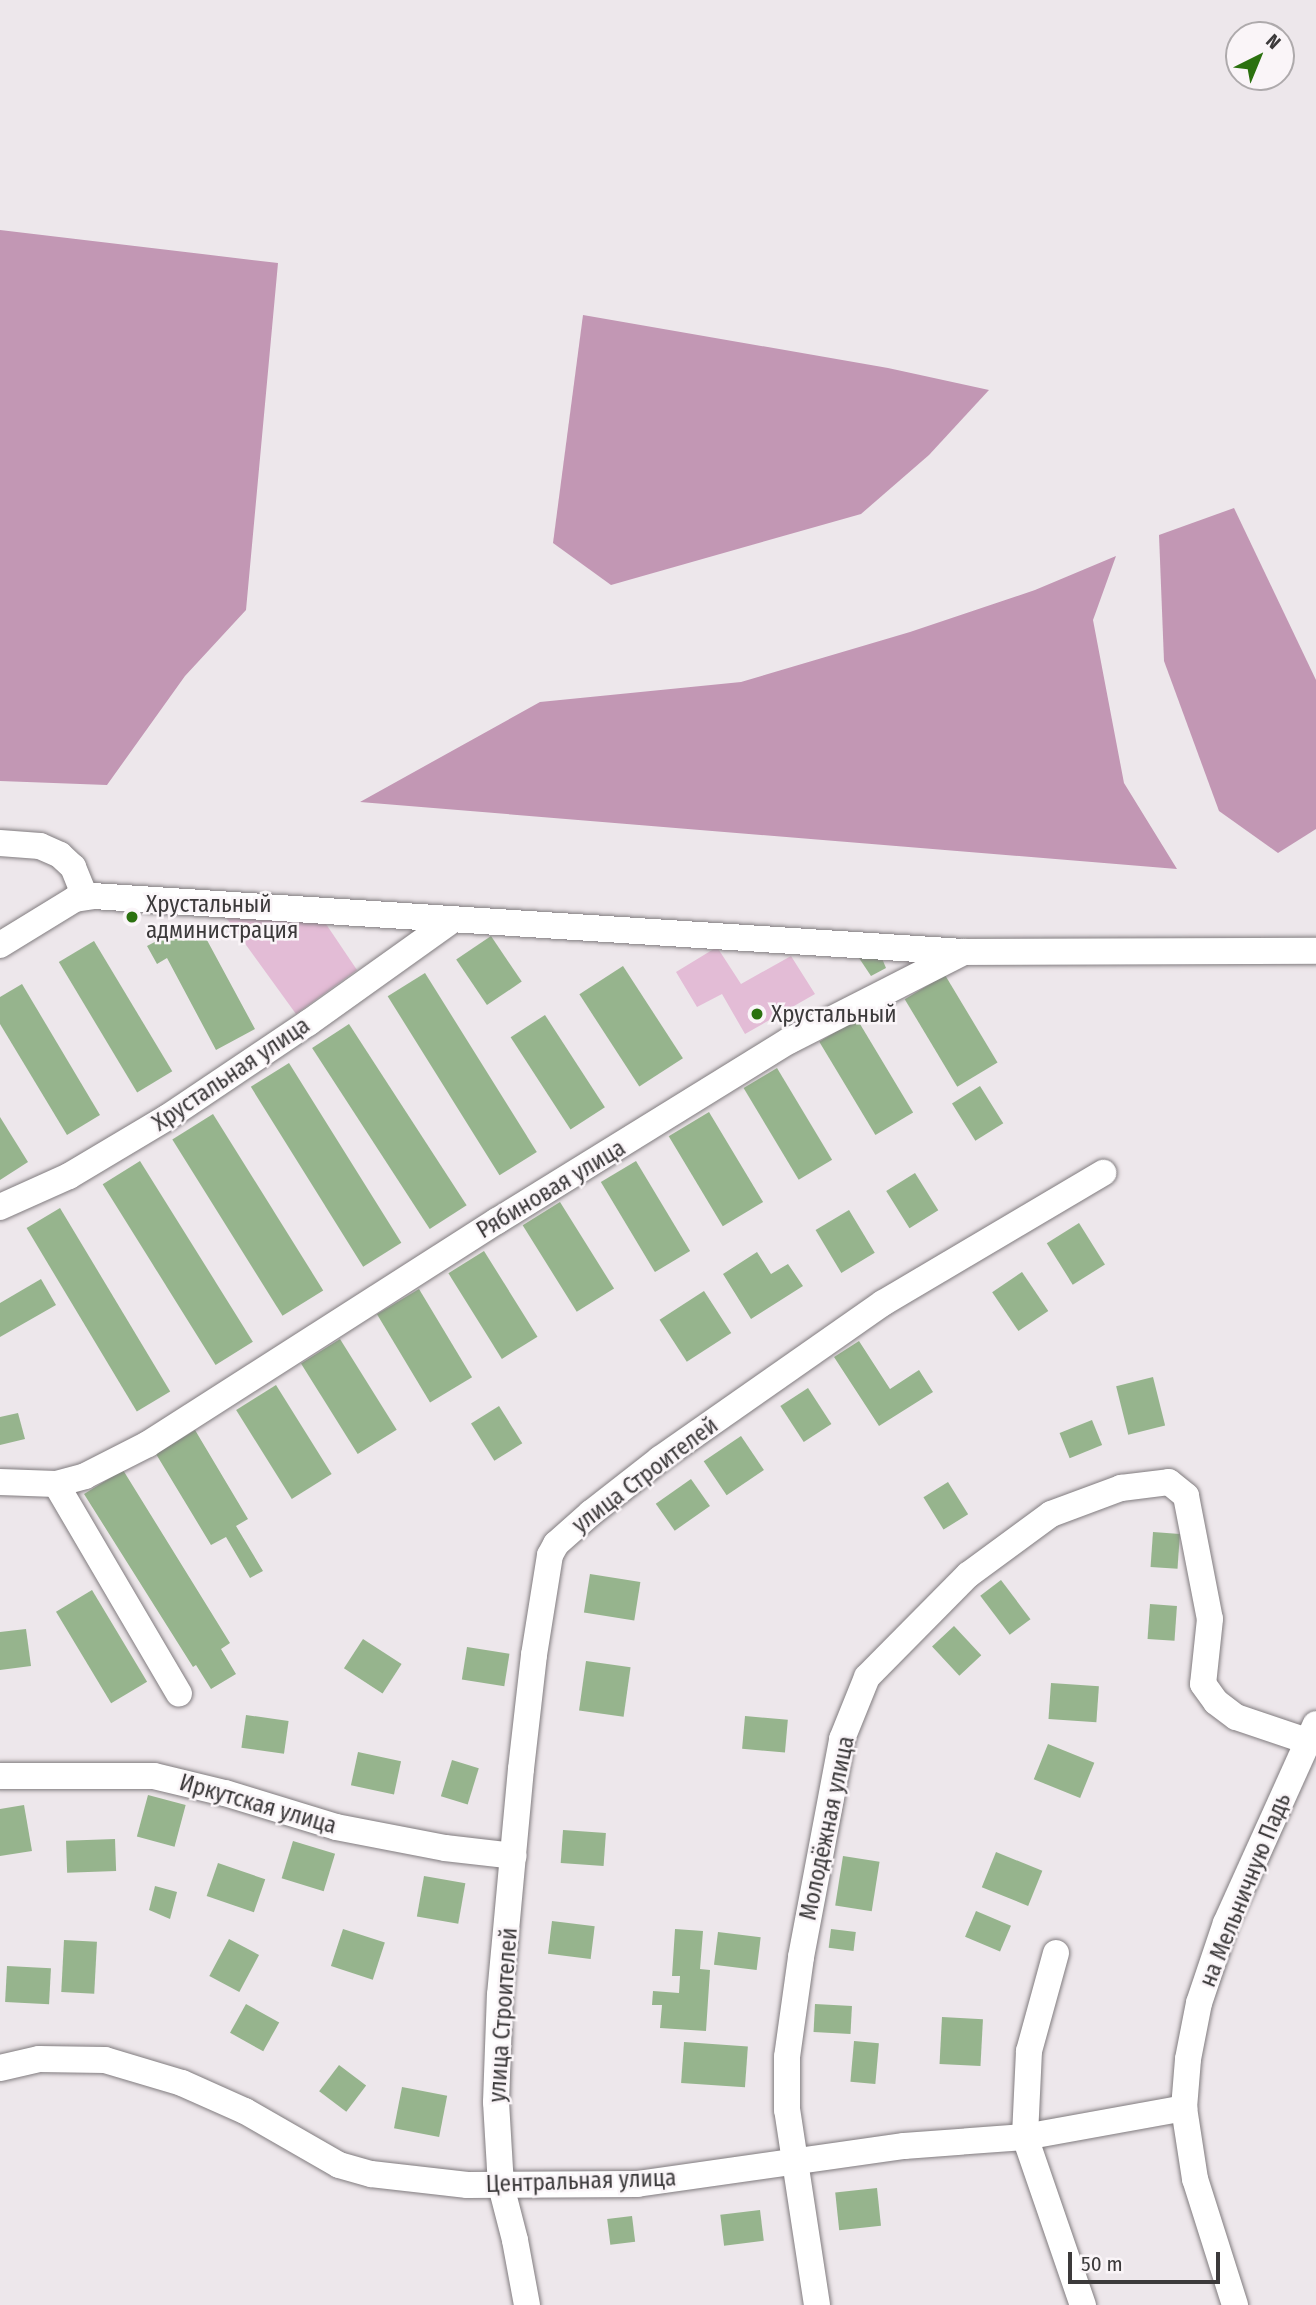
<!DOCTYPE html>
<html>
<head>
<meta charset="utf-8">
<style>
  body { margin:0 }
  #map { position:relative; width:1316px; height:2305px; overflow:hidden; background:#ede7eb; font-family:"Fira Sans Condensed",sans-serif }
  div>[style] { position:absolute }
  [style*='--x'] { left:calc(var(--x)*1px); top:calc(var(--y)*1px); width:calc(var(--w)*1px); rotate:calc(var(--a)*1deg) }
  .green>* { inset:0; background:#e3bcd6 }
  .forest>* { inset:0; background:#c297b4 }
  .building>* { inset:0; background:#96b48d; transform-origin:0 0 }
  .roads { filter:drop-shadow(0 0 2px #817c7f) drop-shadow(0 0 2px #817c7f) }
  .minor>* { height:26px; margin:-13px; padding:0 13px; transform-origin:13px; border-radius:13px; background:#fff }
  .dots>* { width:19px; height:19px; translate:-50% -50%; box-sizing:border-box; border:4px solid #faf5f8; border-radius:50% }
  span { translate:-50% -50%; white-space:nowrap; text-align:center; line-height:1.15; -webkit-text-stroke:5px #faf5f8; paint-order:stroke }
  .poi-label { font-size:23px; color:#3c3a3b }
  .left { translate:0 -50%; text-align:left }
  .street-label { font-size:23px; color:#3c3a3b }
  .north { position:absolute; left:1225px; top:21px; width:70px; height:70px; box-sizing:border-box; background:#faf5f8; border:2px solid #aeaaac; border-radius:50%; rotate:43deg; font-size:19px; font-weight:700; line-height:28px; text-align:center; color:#3c3a3b }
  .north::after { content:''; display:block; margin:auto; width:24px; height:32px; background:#2b710f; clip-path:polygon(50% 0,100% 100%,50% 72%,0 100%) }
  .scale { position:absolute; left:1068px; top:2252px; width:152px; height:32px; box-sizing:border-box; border:4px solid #3c3a3b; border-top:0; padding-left:9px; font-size:21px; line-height:24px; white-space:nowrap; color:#3c3a3b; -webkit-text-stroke:5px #faf5f8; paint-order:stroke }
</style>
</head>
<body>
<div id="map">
  <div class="green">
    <div style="clip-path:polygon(225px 916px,326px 924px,357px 970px,296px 1014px)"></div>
    <div style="clip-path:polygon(717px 947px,741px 984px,791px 956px,815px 994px,745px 1034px,722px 994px,697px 1007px,676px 972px)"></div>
  </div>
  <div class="forest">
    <div style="clip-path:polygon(0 230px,278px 263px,246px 610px,185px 676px,107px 785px,0 781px)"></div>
    <div style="clip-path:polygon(583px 315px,888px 368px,989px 390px,929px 455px,861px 514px,611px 585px,553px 543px)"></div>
    <div style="clip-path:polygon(1234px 508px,1316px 680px,1316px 829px,1278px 853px,1219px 811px,1164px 661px,1159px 535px)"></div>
    <div style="clip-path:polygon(1116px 556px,1093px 620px,1124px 783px,1177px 869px,360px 802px,540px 702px,741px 682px,910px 632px,1035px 590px)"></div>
  </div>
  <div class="building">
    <div style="clip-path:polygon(201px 929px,255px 1029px,216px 1050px,167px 958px,157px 964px,147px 946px,176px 931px)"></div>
    <div style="left:491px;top:936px;width:55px;height:42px;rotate:56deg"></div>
    <div style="left:94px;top:941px;width:152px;height:41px;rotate:59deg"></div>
    <div style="clip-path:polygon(881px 956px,886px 968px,871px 976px,859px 958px)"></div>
    <div style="left:623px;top:966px;width:110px;height:52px;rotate:57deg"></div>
    <div style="left:425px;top:973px;width:211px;height:44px;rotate:58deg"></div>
    <div style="left:945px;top:975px;width:102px;height:47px;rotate:59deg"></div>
    <div style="clip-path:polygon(22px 984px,100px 1115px,67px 1135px,0 1024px,0 997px)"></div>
    <div style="left:545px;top:1015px;width:110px;height:41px;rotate:57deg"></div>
    <div style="left:857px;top:1019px;width:109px;height:44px;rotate:59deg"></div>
    <div style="left:349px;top:1024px;width:216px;height:44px;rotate:57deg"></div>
    <div style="left:289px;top:1063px;width:212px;height:45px;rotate:58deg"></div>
    <div style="left:777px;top:1068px;width:107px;height:39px;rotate:59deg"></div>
    <div style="left:980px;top:1086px;width:44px;height:33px;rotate:58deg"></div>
    <div style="left:709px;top:1112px;width:105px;height:47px;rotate:59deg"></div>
    <div style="left:213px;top:1114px;width:208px;height:48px;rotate:58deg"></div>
    <div style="clip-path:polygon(0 1117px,28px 1162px,0 1180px)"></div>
    <div style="left:140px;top:1161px;width:213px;height:44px;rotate:58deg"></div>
    <div style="left:636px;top:1161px;width:105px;height:41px;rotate:59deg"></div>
    <div style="left:915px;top:1173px;width:44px;height:34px;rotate:58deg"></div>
    <div style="left:560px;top:1202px;width:102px;height:44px;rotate:58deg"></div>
    <div style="left:60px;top:1208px;width:214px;height:39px;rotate:59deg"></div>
    <div style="left:849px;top:1210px;width:50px;height:39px;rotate:59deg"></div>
    <div style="left:1079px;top:1223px;width:49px;height:38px;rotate:58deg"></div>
    <div style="left:484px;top:1251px;width:101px;height:42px;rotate:58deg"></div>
    <div style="clip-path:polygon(757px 1252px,771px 1274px,788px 1264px,803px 1286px,751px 1319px,723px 1274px)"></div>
    <div style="left:1022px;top:1272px;width:47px;height:36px;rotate:56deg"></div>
    <div style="clip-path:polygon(41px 1279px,56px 1305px,0 1337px,0 1303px)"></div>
    <div style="left:419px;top:1289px;width:103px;height:49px;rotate:59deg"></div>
    <div style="left:704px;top:1291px;width:50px;height:53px;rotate:57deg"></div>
    <div style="left:340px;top:1339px;width:107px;height:46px;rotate:58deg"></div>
    <div style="clip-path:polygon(859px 1341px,890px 1389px,919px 1370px,933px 1392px,879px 1426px,834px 1357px)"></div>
    <div style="left:1153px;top:1377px;width:50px;height:38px;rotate:76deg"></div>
    <div style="left:276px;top:1385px;width:105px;height:47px;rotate:58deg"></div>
    <div style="left:808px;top:1388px;width:43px;height:33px;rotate:57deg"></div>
    <div style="left:499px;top:1406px;width:44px;height:33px;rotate:58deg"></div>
    <div style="clip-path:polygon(18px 1413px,25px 1439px,0 1445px,0 1417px)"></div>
    <div style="left:1092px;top:1420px;width:27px;height:35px;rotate:68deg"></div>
    <div style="clip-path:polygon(195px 1430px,248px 1519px,236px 1526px,263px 1571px,250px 1578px,226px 1537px,211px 1545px,156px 1454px)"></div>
    <div style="left:741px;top:1436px;width:41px;height:45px;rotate:56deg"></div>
    <div style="clip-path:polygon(123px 1470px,230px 1643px,221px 1649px,236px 1674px,211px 1689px,196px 1665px,193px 1667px,84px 1494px)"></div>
    <div style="left:691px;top:1479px;width:33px;height:43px;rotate:55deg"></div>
    <div style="left:948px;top:1482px;width:38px;height:29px;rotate:58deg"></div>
    <div style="left:1153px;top:1532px;width:27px;height:35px;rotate:4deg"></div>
    <div style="left:590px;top:1574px;width:51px;height:39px;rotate:9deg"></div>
    <div style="left:1001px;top:1580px;width:49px;height:26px;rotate:53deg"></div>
    <div style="left:92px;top:1590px;width:107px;height:42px;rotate:59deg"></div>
    <div style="left:1150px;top:1604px;width:27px;height:35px;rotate:4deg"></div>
    <div style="left:954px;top:1626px;width:40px;height:30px;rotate:47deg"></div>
    <div style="clip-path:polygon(26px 1629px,31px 1666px,0 1670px,0 1632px)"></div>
    <div style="left:363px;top:1639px;width:46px;height:35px;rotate:33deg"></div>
    <div style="left:467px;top:1647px;width:43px;height:33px;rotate:9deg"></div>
    <div style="left:586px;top:1661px;width:45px;height:50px;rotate:8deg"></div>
    <div style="left:1051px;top:1683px;width:48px;height:36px;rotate:4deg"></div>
    <div style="left:246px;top:1715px;width:43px;height:33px;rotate:8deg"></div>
    <div style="left:745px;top:1716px;width:43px;height:33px;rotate:5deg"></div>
    <div style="left:1048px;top:1744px;width:50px;height:38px;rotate:22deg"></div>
    <div style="left:358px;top:1752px;width:44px;height:34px;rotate:12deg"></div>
    <div style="left:452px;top:1760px;width:28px;height:38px;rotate:17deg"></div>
    <div style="left:148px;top:1795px;width:39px;height:43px;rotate:15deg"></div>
    <div style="clip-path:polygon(24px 1805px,32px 1851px,0 1856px,0 1809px)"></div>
    <div style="left:563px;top:1830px;width:43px;height:33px;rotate:4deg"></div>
    <div style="left:115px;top:1839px;width:32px;height:49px;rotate:88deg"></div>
    <div style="left:293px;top:1841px;width:44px;height:39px;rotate:17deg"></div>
    <div style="left:996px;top:1852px;width:50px;height:38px;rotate:22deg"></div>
    <div style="left:843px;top:1856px;width:37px;height:50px;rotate:9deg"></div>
    <div style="left:218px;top:1863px;width:50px;height:35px;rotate:19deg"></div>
    <div style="left:424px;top:1876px;width:42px;height:41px;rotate:10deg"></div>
    <div style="clip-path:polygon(155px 1886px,177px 1892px,170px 1919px,149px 1910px)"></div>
    <div style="left:976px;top:1911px;width:38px;height:28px;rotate:23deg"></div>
    <div style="left:552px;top:1921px;width:43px;height:33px;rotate:7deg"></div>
    <div style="left:343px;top:1929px;width:44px;height:39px;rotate:18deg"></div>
    <div style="clip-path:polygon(675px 1929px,703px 1931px,700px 1969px,710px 1970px,706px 2031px,660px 2028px,662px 2005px,652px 2005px,653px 1991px,679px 1993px,680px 1976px,672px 1976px)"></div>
    <div style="left:831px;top:1929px;width:25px;height:19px;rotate:7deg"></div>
    <div style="left:718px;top:1932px;width:43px;height:33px;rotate:7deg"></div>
    <div style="left:229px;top:1939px;width:34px;height:42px;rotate:28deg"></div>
    <div style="left:64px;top:1940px;width:33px;height:52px;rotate:3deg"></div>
    <div style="left:7px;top:1966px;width:44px;height:36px;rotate:3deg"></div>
    <div style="left:246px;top:2004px;width:38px;height:33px;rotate:29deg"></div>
    <div style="left:815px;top:2004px;width:37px;height:28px;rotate:3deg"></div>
    <div style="left:942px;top:2017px;width:41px;height:47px;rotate:3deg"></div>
    <div style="left:854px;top:2041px;width:25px;height:41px;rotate:5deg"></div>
    <div style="left:684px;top:2042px;width:64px;height:41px;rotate:4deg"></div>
    <div style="left:339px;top:2065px;width:34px;height:33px;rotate:37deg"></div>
    <div style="left:402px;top:2087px;width:46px;height:42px;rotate:11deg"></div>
    <div style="left:877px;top:2188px;width:38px;height:42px;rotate:84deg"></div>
    <div style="left:760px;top:2210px;width:31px;height:40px;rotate:83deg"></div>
    <div style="left:632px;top:2216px;width:26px;height:25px;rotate:83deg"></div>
  </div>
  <div class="roads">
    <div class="minor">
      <div style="--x:0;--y:843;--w:40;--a:4.3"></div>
      <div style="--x:40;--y:846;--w:22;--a:24"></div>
      <div style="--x:60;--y:855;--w:18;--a:43"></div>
      <div style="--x:73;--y:867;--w:32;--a:68"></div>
      <div style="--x:0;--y:945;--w:88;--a:-31.5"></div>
      <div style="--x:75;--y:899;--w:18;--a:-9"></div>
      <div style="--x:93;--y:896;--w:873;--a:3.68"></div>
      <div style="--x:964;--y:952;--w:352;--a:-0.2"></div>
      <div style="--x:0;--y:1207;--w:76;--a:-24.2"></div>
      <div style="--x:69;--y:1176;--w:115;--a:-30.8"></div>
      <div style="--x:168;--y:1117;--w:169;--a:-33.9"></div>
      <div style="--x:308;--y:1023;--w:176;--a:-35.5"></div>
      <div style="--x:0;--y:1482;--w:56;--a:2"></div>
      <div style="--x:56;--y:1484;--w:30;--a:-15"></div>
      <div style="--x:85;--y:1476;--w:71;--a:-26.9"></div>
      <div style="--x:148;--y:1444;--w:414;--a:-32.6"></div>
      <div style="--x:497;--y:1221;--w:343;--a:-31.7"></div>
      <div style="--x:789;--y:1041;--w:196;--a:-27"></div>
      <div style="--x:56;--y:1484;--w:243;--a:59.6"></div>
      <div style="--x:0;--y:1776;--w:154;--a:0"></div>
      <div style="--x:154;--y:1776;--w:73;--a:13.5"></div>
      <div style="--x:225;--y:1793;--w:116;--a:17"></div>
      <div style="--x:336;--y:1827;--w:111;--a:10.9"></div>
      <div style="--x:445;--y:1848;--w:69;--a:6.6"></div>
      <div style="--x:1056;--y:1953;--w:102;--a:105.4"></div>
      <div style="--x:1029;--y:2051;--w:86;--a:92.7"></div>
      <div style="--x:1025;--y:2137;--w:178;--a:71"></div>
      <div style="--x:0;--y:2068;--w:40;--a:-13"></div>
      <div style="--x:39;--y:2059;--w:66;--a:0.9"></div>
      <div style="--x:105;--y:2060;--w:80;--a:16.6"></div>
      <div style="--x:182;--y:2083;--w:69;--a:24"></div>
      <div style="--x:245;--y:2111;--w:108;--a:29.9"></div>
      <div style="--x:339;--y:2165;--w:33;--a:16"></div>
      <div style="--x:371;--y:2174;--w:97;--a:6.5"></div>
      <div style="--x:467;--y:2185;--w:170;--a:-0.3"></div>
      <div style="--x:637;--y:2184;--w:270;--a:-8.1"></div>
      <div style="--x:904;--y:2146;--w:121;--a:-4.3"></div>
      <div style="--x:1025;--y:2137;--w:162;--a:-10.3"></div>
      <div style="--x:527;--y:2305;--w:66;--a:-100.5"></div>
      <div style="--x:515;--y:2240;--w:56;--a:-104.5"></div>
      <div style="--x:501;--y:2186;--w:84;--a:-93.4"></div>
      <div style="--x:496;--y:2102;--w:107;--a:-87.9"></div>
      <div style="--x:500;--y:1995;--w:227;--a:-84.7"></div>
      <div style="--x:521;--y:1769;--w:115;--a:-83.5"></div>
      <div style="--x:534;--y:1655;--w:101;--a:-80.9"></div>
      <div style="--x:550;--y:1555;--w:13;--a:-61"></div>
      <div style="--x:556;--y:1544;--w:47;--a:-41.5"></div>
      <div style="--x:591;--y:1513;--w:88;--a:-38"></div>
      <div style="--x:660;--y:1459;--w:272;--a:-35"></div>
      <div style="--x:883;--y:1303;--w:256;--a:-30.6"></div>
      <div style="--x:817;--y:2305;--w:197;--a:-98.7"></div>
      <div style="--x:787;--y:2110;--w:53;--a:-90"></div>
      <div style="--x:787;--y:2057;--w:101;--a:-82"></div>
      <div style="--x:801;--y:1957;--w:222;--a:-79.3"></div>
      <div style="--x:842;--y:1739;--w:67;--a:-68"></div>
      <div style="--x:867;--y:1677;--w:144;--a:-45.3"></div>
      <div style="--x:968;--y:1575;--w:103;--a:-36.3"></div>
      <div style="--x:1051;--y:1514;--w:75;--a:-20.4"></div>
      <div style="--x:1121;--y:1488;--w:48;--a:-7.1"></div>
      <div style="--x:1169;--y:1482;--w:22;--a:39"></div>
      <div style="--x:1186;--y:1496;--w:125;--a:79"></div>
      <div style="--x:1210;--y:1619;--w:65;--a:96.1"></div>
      <div style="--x:1203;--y:1684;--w:22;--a:54"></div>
      <div style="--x:1216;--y:1702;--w:25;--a:37"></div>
      <div style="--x:1236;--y:1717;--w:75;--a:18.7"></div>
      <div style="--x:1235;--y:2305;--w:132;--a:-107.6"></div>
      <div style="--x:1195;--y:2179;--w:72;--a:-98.8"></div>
      <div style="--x:1184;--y:2108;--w:49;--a:-85.3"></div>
      <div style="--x:1188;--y:2059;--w:57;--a:-78.9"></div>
      <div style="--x:1199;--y:2003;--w:84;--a:-71.4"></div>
      <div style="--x:1226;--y:1923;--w:218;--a:-65.7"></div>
    </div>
  </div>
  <div class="dots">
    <div style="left:132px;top:917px;background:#2b710f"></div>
    <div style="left:757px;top:1014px;background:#2b710f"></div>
  </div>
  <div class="poi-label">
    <span class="left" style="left:146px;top:917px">Хрустальный<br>администрация</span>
    <span class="left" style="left:771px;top:1014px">Хрустальный</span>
  </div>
  <div class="street-label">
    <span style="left:231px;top:1074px;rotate:-34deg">Хрустальная улица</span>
    <span style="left:551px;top:1189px;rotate:-31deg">Рябиновая улица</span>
    <span style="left:645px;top:1475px;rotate:-37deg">улица Строителей</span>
    <span style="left:258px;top:1804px;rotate:16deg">Иркутская улица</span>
    <span style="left:827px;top:1828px;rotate:-78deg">Молодёжная улица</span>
    <span style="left:1245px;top:1890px;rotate:-68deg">на Мельничную Падь</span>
    <span style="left:503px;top:2015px;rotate:-86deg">улица Строителей</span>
    <span style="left:581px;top:2181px;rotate:-2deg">Центральная улица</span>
  </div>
  <div class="north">N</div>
  <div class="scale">50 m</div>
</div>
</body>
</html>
